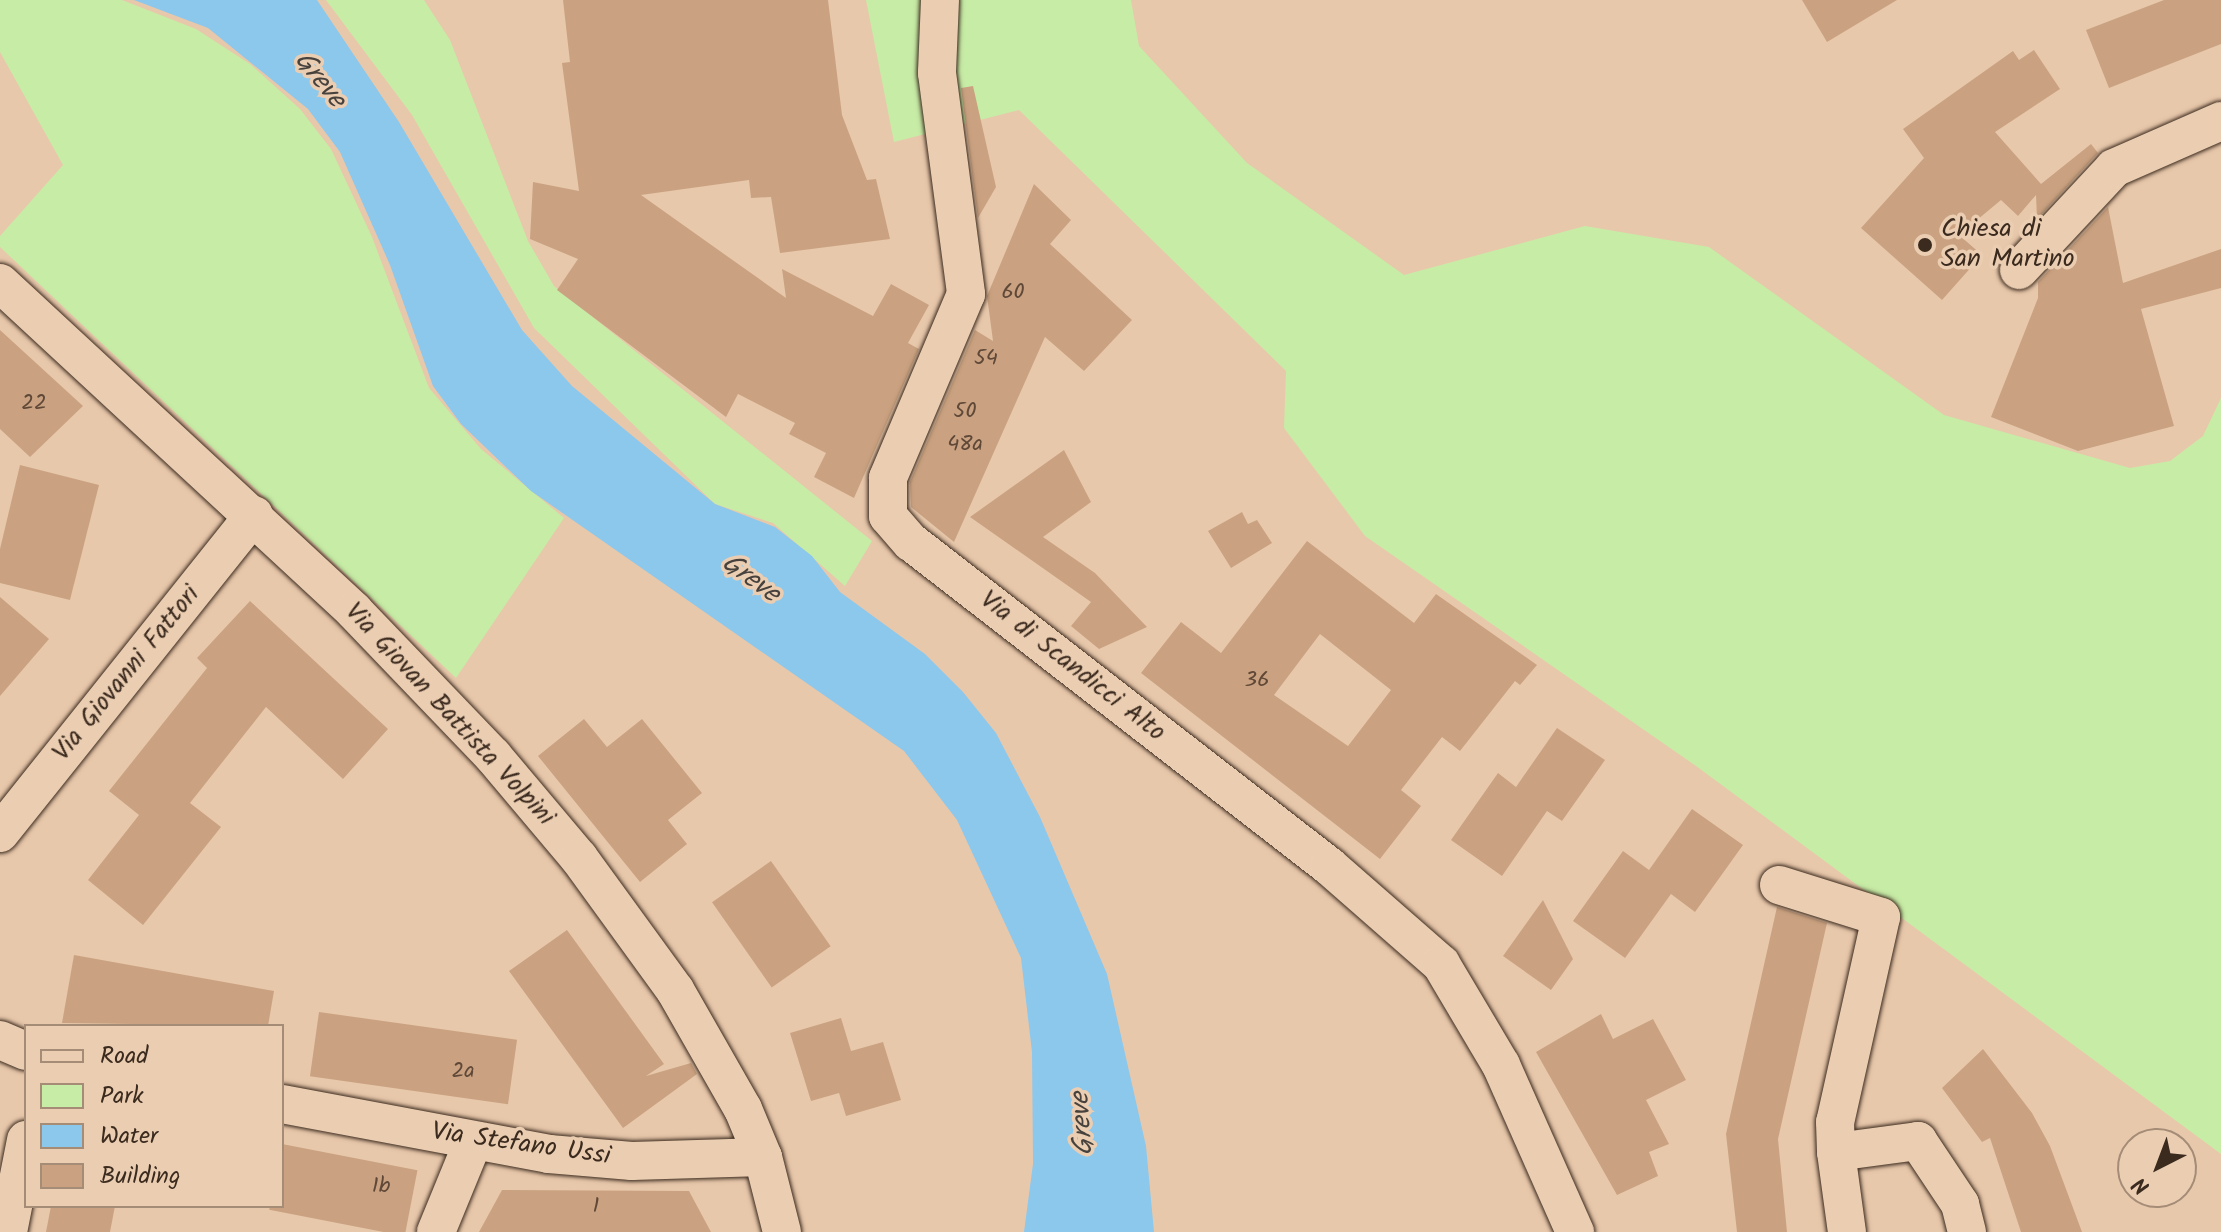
<!DOCTYPE html>
<html>
<head>
<meta charset="utf-8">
<style>
  body { margin:0 }
  #map { position:relative; width:2221px; height:1232px; overflow:hidden; background:#e8c8ab; font-family:Kalam,sans-serif }
  div>[style] { position:absolute }
  [style*='--x'] { left:calc(var(--x)*1px); top:calc(var(--y)*1px); width:calc(var(--w)*1px); rotate:calc(var(--a)*1deg) }
  .green>* { inset:0; background:#c7eca6 }
  .water>* { inset:0; background:#8cc7ec }
  .building>* { inset:0; background:#caa281; transform-origin:0 0 }
  .roads { filter:drop-shadow(0 0 2px #3b2a1e) drop-shadow(0 0 2px #3b2a1e) }
  .street>* { height:38px; margin:-19px; padding:0 19px; transform-origin:19px; border-radius:19px; background:#ebceb2 }
  .dots>* { width:22px; height:22px; translate:-50% -50%; box-sizing:border-box; border:4px solid #ebceb2; border-radius:50% }
  span { translate:-50% -50%; white-space:nowrap; text-align:center; line-height:1.15; -webkit-text-stroke:7px #ebceb2; paint-order:stroke }
  .number-label { font-size:22px; color:#5f4837 }
  .number-label span { -webkit-text-stroke-width:0 }
  .poi-label { font-size:26px; color:#3b2a1e }
  .left { translate:0 -50%; text-align:left }
  .street-label { font-size:26px; color:#3b2a1e }
  .water-label { font-size:28px; color:#47423d; font-style:italic }
  .legend { position:absolute; left:24px; top:1024px; width:260px; height:184px; box-sizing:border-box; background:#ebceb2; border:2px solid #a58c77; margin:0; padding:10px 14px; list-style:none; font-size:24px; color:#3b2a1e }
  .legend li { display:flex; align-items:center; gap:16px; height:40px }
  .legend b { width:40px; border:2px solid #a58c77 }
  .north { position:absolute; left:2117px; top:1128px; width:80px; height:80px; box-sizing:border-box; background:#ebceb2; border:2px solid #a58c77; border-radius:50%; rotate:222deg; font-size:22px; font-weight:700; line-height:32px; text-align:center; color:#3b2a1e }
  .north::after { content:''; display:block; margin:auto; width:28px; height:36px; background:#3b2a1e; clip-path:polygon(50% 0,100% 100%,50% 72%,0 100%) }
</style>
</head>
<body>
<div id="map">
  <div class="green">
    <div style="clip-path:polygon(0 0,122px 0,196px 29px,250px 64px,300px 109px,331px 149px,372px 237px,429px 388px,481px 449px,564px 518px,456px 678px,0 247px,0 236px,63px 165px,0 52px)"></div>
    <div style="clip-path:polygon(326px 0,424px 0,450px 40px,528px 241px,554px 286px,872px 541px,845px 586px,773px 523px,715px 504px,534px 328px,412px 115px)"></div>
    <div style="clip-path:polygon(866px 0,1131px 0,1139px 46px,1247px 163px,1404px 275px,1585px 226px,1709px 247px,1944px 415px,2130px 468px,2170px 461px,2203px 436px,2221px 398px,2221px 1154px,1696px 766px,1365px 536px,1284px 428px,1286px 371px,1019px 110px,894px 142px)"></div>
  </div>
  <div class="water">
    <div style="clip-path:polygon(134px 0,317px 0,399px 122px,522px 330px,572px 386px,715px 504px,775px 527px,812px 556px,840px 592px,925px 654px,963px 692px,996px 733px,1040px 817px,1107px 974px,1146px 1146px,1154px 1232px,1024px 1232px,1033px 1164px,1032px 1052px,1021px 958px,957px 820px,904px 751px,531px 491px,461px 424px,433px 386px,390px 265px,340px 152px,308px 109px,208px 28px)"></div>
  </div>
  <div class="building">
    <div style="clip-path:polygon(563px 0,828px 0,842px 115px,867px 180px,876px 179px,890px 239px,780px 253px,771px 197px,751px 198px,749px 180px,641px 195px,786px 298px,782px 269px,873px 316px,891px 284px,929px 305px,908px 343px,919px 349px,854px 498px,814px 477px,826px 453px,789px 434px,795px 423px,738px 394px,726px 417px,557px 290px,578px 259px,530px 239px,533px 182px,579px 191px,562px 63px,570px 62px)"></div>
    <div style="clip-path:polygon(1802px 0,1897px 0,1827px 42px)"></div>
    <div style="clip-path:polygon(2164px 0,2221px 0,2221px 44px,2109px 88px,2086px 30px)"></div>
    <div style="clip-path:polygon(2034px 50px,2060px 89px,1995px 132px,2041px 184px,2091px 144px,2098px 153px,2037px 219px,2036px 195px,2018px 216px,2001px 200px,1959px 235px,1982px 255px,1942px 300px,1861px 228px,1924px 158px,1903px 129px,2013px 51px,2019px 60px)"></div>
    <div style="clip-path:polygon(973px 86px,996px 187px,978px 218px,961px 88px)"></div>
    <div style="clip-path:polygon(1034px 184px,1071px 220px,1050px 244px,1132px 320px,1084px 371px,1045px 337px,954px 542px,911px 507px,910px 482px,975px 330px,993px 341px,987px 296px)"></div>
    <div style="clip-path:polygon(2108px 207px,2123px 283px,2221px 249px,2221px 288px,2141px 309px,2174px 426px,2078px 451px,1991px 417px,2038px 298px,2038px 282px)"></div>
    <div style="clip-path:polygon(0 330px,83px 406px,30px 457px,0 429px)"></div>
    <div style="clip-path:polygon(1064px 450px,1091px 502px,1043px 537px,1095px 573px,1147px 627px,1099px 649px,1071px 626px,1091px 602px,970px 517px)"></div>
    <div style="clip-path:polygon(20px 465px,99px 485px,70px 600px,0 583px,0 549px)"></div>
    <div style="clip-path:polygon(1242px 512px,1248px 524px,1257px 520px,1272px 543px,1231px 568px,1208px 531px)"></div>
    <div style="clip-path:polygon(evenodd,1307px 541px,1414px 623px,1436px 594px,1537px 665px,1520px 685px,1515px 681px,1460px 751px,1442px 737px,1401px 790px,1421px 806px,1380px 859px,1141px 673px,1181px 622px,1221px 653px,1307px 541px,1320px 634px,1391px 690px,1348px 746px,1274px 695px,1320px 634px)"></div>
    <div style="clip-path:polygon(0 597px,49px 639px,0 696px)"></div>
    <div style="clip-path:polygon(250px 601px,388px 729px,343px 779px,266px 707px,190px 803px,221px 827px,143px 925px,88px 880px,139px 815px,109px 791px,207px 668px,197px 658px)"></div>
    <div style="clip-path:polygon(584px 719px,607px 747px,642px 719px,702px 793px,668px 820px,687px 844px,640px 882px,538px 756px)"></div>
    <div style="clip-path:polygon(1557px 728px,1605px 760px,1562px 821px,1547px 811px,1502px 876px,1451px 840px,1498px 773px,1516px 787px)"></div>
    <div style="clip-path:polygon(1692px 809px,1743px 845px,1695px 912px,1671px 894px,1625px 958px,1573px 921px,1623px 851px,1649px 870px)"></div>
    <div style="left:771px;top:861px;width:104px;height:72px;rotate:55deg"></div>
    <div style="clip-path:polygon(1543px 900px,1573px 959px,1551px 990px,1503px 956px)"></div>
    <div style="clip-path:polygon(1777px 907px,1827px 923px,1778px 1139px,1787px 1232px,1737px 1232px,1726px 1134px)"></div>
    <div style="clip-path:polygon(567px 930px,664px 1064px,646px 1076px,691px 1063px,697px 1074px,623px 1128px,509px 971px)"></div>
    <div style="clip-path:polygon(74px 955px,274px 991px,268px 1026px,62px 1023px)"></div>
    <div style="left:319px;top:1012px;width:200px;height:65px;rotate:8deg"></div>
    <div style="clip-path:polygon(1601px 1014px,1613px 1039px,1653px 1019px,1686px 1080px,1646px 1100px,1669px 1144px,1649px 1152px,1658px 1176px,1617px 1195px,1536px 1052px)"></div>
    <div style="clip-path:polygon(841px 1018px,851px 1051px,883px 1042px,901px 1100px,846px 1116px,839px 1093px,811px 1101px,790px 1033px)"></div>
    <div style="clip-path:polygon(1983px 1049px,2032px 1113px,2050px 1146px,2082px 1232px,2021px 1232px,1990px 1138px,1982px 1142px,1942px 1088px)"></div>
    <div style="left:282px;top:1144px;width:138px;height:67px;rotate:11deg"></div>
    <div style="clip-path:polygon(502px 1190px,689px 1191px,711px 1232px,479px 1232px)"></div>
    <div style="clip-path:polygon(51px 1206px,115px 1206px,110px 1232px,46px 1232px)"></div>
  </div>
  <div class="roads">
    <div class="street">
      <div style="--x:940;--y:0;--w:73;--a:92.4"></div>
      <div style="--x:937;--y:73;--w:223;--a:82.5"></div>
      <div style="--x:966;--y:294;--w:200;--a:113"></div>
      <div style="--x:888;--y:478;--w:38;--a:90"></div>
      <div style="--x:888;--y:516;--w:35;--a:49"></div>
      <div style="--x:911;--y:542;--w:529;--a:37.78"></div>
      <div style="--x:1329;--y:866;--w:149;--a:41.2"></div>
      <div style="--x:1441;--y:964;--w:117;--a:59.3"></div>
      <div style="--x:1501;--y:1065;--w:183;--a:66.1"></div>
      <div style="--x:2019;--y:270;--w:139;--a:-47"></div>
      <div style="--x:2114;--y:168;--w:117;--a:-23.7"></div>
      <div style="--x:0;--y:283;--w:483;--a:42.8"></div>
      <div style="--x:354;--y:611;--w:201;--a:46.2"></div>
      <div style="--x:493;--y:756;--w:133;--a:49.9"></div>
      <div style="--x:579;--y:858;--w:163;--a:54"></div>
      <div style="--x:675;--y:990;--w:137;--a:60.3"></div>
      <div style="--x:743;--y:1109;--w:52;--a:67.4"></div>
      <div style="--x:763;--y:1157;--w:77;--a:75.8"></div>
      <div style="--x:0;--y:833;--w:407;--a:-51.4"></div>
      <div style="--x:1779;--y:885;--w:107;--a:17.4"></div>
      <div style="--x:1881;--y:917;--w:210;--a:102.6"></div>
      <div style="--x:1835;--y:1122;--w:30;--a:88"></div>
      <div style="--x:1836;--y:1152;--w:83;--a:-7.6"></div>
      <div style="--x:1918;--y:1141;--w:76;--a:56.3"></div>
      <div style="--x:1960;--y:1204;--w:29;--a:76"></div>
      <div style="--x:0;--y:1040;--w:28;--a:23"></div>
      <div style="--x:282;--y:1104;--w:272;--a:10.6"></div>
      <div style="--x:549;--y:1154;--w:83;--a:4.8"></div>
      <div style="--x:632;--y:1161;--w:131;--a:-1.7"></div>
      <div style="--x:1836;--y:1152;--w:81;--a:82.2"></div>
      <div style="--x:8;--y:1232;--w:94;--a:-78.9"></div>
      <div style="--x:436;--y:1232;--w:97;--a:-67.7"></div>
    </div>
  </div>
  <div class="dots">
    <div style="left:1925px;top:245px;background:#3b2a1e"></div>
  </div>
  <div class="number-label">
    <span style="left:1013px;top:293px">60</span>
    <span style="left:986px;top:359px">54</span>
    <span style="left:34px;top:404px">22</span>
    <span style="left:965px;top:412px">50</span>
    <span style="left:965px;top:445px">48a</span>
    <span style="left:1257px;top:681px">36</span>
    <span style="left:463px;top:1072px">2a</span>
    <span style="left:381px;top:1187px">1b</span>
    <span style="left:596px;top:1207px">1</span>
  </div>
  <div class="poi-label">
    <span class="left" style="left:1941px;top:245px">Chiesa di<br>San Martino</span>
  </div>
  <div class="street-label">
    <span style="left:1072px;top:667px;rotate:38deg">Via di Scandicci Alto</span>
    <span style="left:127px;top:674px;rotate:-51deg">Via Giovanni Fattori</span>
    <span style="left:449px;top:715px;rotate:47deg">Via Giovan Battista Volpini</span>
    <span style="left:521px;top:1145px;rotate:8deg">Via Stefano Ussi</span>
  </div>
  <div class="water-label">
    <span style="left:319px;top:80px;rotate:51deg">Greve</span>
    <span style="left:750px;top:579px;rotate:36deg">Greve</span>
    <span style="left:1083px;top:1124px;rotate:-94deg">Greve</span>
  </div>
  <ul class="legend">
  <li><b style="height:10px;background:#ebceb2"></b>Road</li>
  <li><b style="height:22px;background:#c7eca6"></b>Park</li>
  <li><b style="height:22px;background:#8cc7ec"></b>Water</li>
  <li><b style="height:22px;background:#caa281"></b>Building</li>
  </ul>
  <div class="north">N</div>
</div>
</body>
</html>
